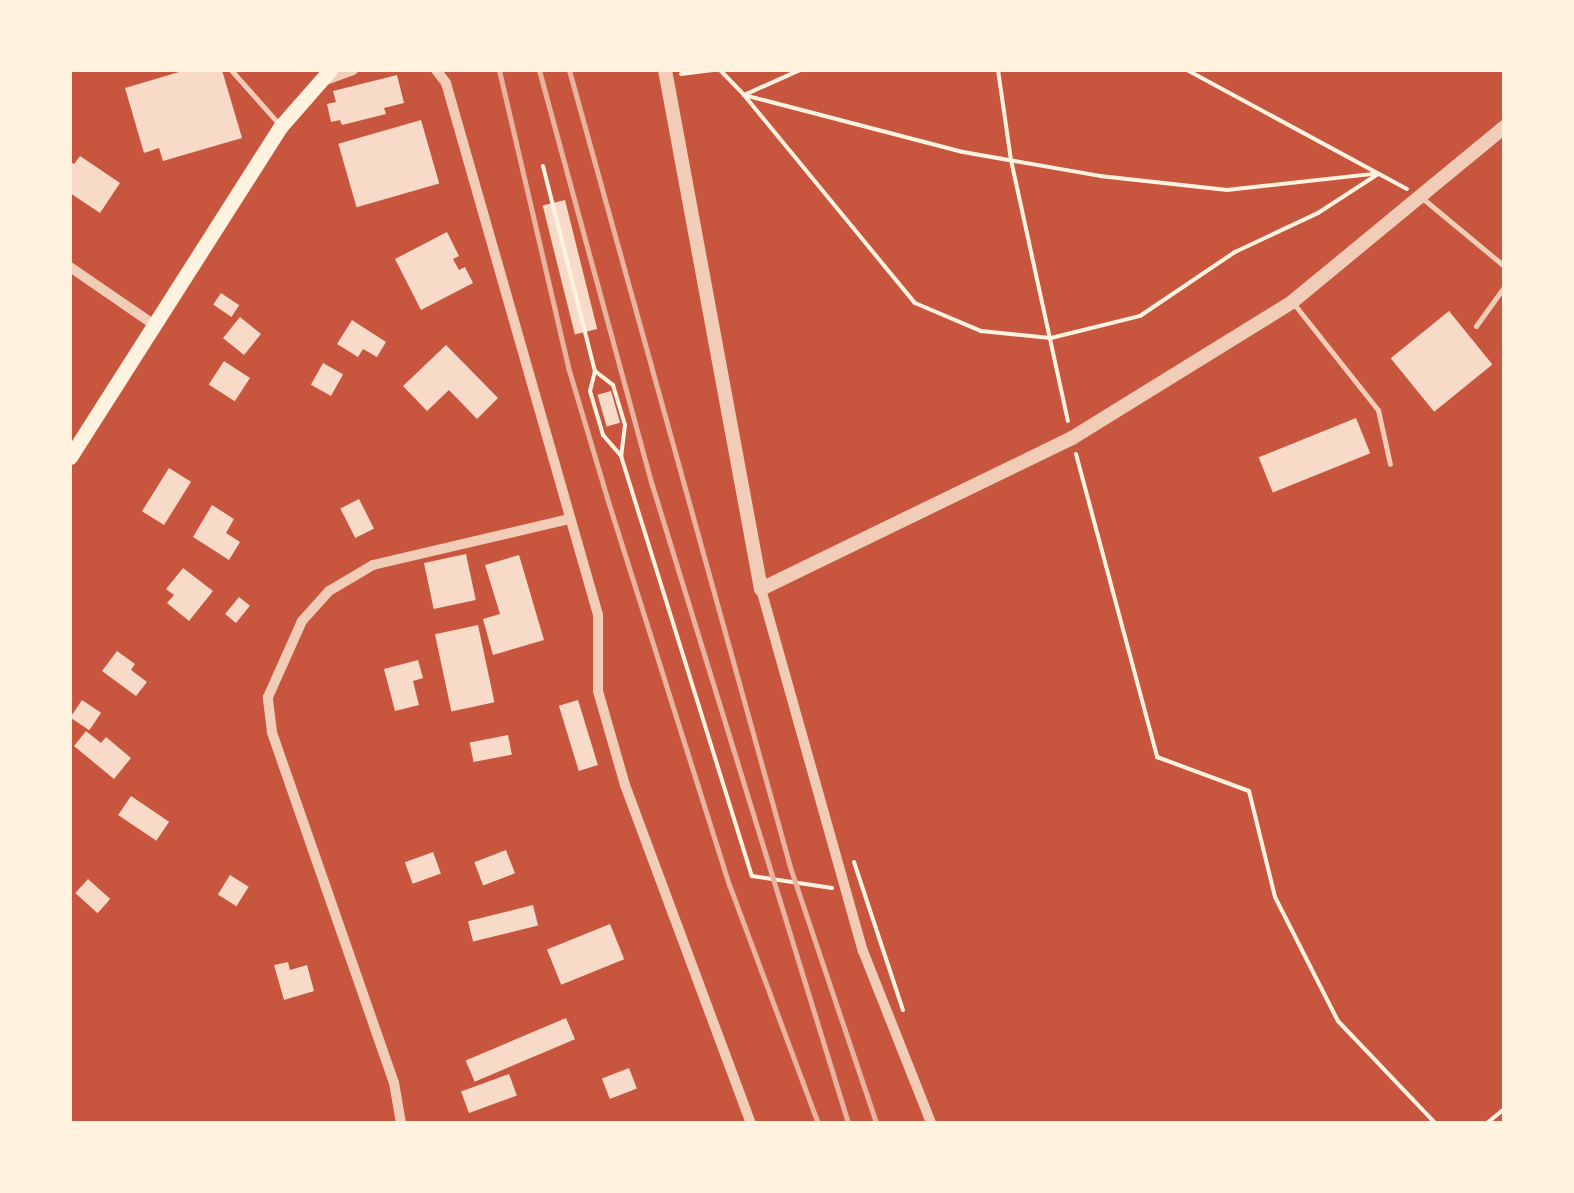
<!DOCTYPE html>
<html>
<head>
<meta charset="utf-8">
<style>
  body { margin:0 }
  #map { position:relative; width:1574px; height:1193px; overflow:hidden; background:#c8553d; font-family:"Golos Text",sans-serif }
  div>[style] { position:absolute }
  [style*='--x'] { left:calc(var(--x)*1px); top:calc(var(--y)*1px); width:calc(var(--w)*1px); rotate:calc(var(--a)*1deg) }
  .building>* { inset:0; background:#f7dbc8; transform-origin:0 0 }
  .path>* { height:4px; margin:-2px; padding:0 2px; transform-origin:2px; border-radius:2px; background:#fff3e0 }
  .service>* { height:5px; margin:-2.5px; padding:0 2.5px; transform-origin:2.5px; border-radius:2.5px; background:#f1ccb7 }
  .minor>* { height:10px; margin:-5px; padding:0 5px; transform-origin:5px; border-radius:5px; background:#f1ccb7 }
  .tertiary>* { height:14px; margin:-7px; padding:0 7px; transform-origin:7px; border-radius:7px; background:#f1ccb7 }
  .secondary>* { height:15px; margin:-7.5px; padding:0 7.5px; transform-origin:7.5px; border-radius:7.5px; background:#fff3e0 }
  .rail>* { height:5px; margin:-2.5px; padding:0 2.5px; transform-origin:2.5px; border-radius:2.5px; background:#e9b49f }
  span { translate:-50% -50%; white-space:nowrap; text-align:center; line-height:1.15; -webkit-text-stroke:8px #fff3e0; paint-order:stroke }
  .frame { position:absolute; inset:0; border:72px solid #fff3e0; pointer-events:none }
</style>
</head>
<body>
<div id="map">
  <div class="building">
    <div style="clip-path:polygon(186px 70px,222px 70px,242px 138px,163px 161px,159px 148px,144px 153px,125px 88px)"></div>
    <div style="clip-path:polygon(397px 75px,404px 103px,384px 108px,386px 114px,342px 125px,340px 120px,331px 122px,327px 104px,336px 102px,333px 91px)"></div>
    <div style="left:421px;top:120px;width:66px;height:86px;rotate:74deg"></div>
    <div style="clip-path:polygon(80px 156px,120px 183px,100px 213px,70px 193px,70px 162px,74px 164px)"></div>
    <div style="left:565px;top:200px;width:133px;height:23px;rotate:76deg"></div>
    <div style="clip-path:polygon(447px 232px,459px 256px,453px 259px,459px 270px,465px 267px,473px 283px,421px 310px,395px 259px)"></div>
    <div style="left:221px;top:293px;width:22px;height:14px;rotate:34deg"></div>
    <div style="left:1449px;top:311px;width:69px;height:75px;rotate:51deg"></div>
    <div style="left:240px;top:317px;width:27px;height:27px;rotate:39deg"></div>
    <div style="clip-path:polygon(352px 320px,386px 342px,377px 357px,363px 349px,358px 357px,337px 344px)"></div>
    <div style="clip-path:polygon(446px 345px,498px 398px,477px 419px,449px 390px,427px 411px,403px 386px)"></div>
    <div style="left:224px;top:361px;width:31px;height:28px;rotate:33deg"></div>
    <div style="left:323px;top:363px;width:23px;height:25px;rotate:29deg"></div>
    <div style="left:611px;top:391px;width:33px;height:14px;rotate:74deg"></div>
    <div style="left:1356px;top:418px;width:38px;height:105px;rotate:68deg"></div>
    <div style="left:169px;top:468px;width:26px;height:51px;rotate:32deg"></div>
    <div style="left:359px;top:499px;width:33px;height:21px;rotate:63deg"></div>
    <div style="clip-path:polygon(212px 505px,234px 519px,226px 533px,240px 542px,229px 560px,193px 537px)"></div>
    <div style="left:466px;top:554px;width:47px;height:43px;rotate:78deg"></div>
    <div style="clip-path:polygon(519px 555px,544px 640px,493px 655px,483px 619px,500px 614px,485px 565px)"></div>
    <div style="clip-path:polygon(183px 568px,213px 591px,189px 621px,167px 603px,174px 595px,166px 589px)"></div>
    <div style="left:239px;top:597px;width:14px;height:22px;rotate:39deg"></div>
    <div style="left:478px;top:625px;width:79px;height:44px;rotate:78deg"></div>
    <div style="clip-path:polygon(117px 651px,135px 664px,131px 670px,147px 682px,136px 696px,102px 671px)"></div>
    <div style="clip-path:polygon(418px 660px,423px 678px,413px 681px,419px 705px,395px 711px,384px 669px)"></div>
    <div style="left:82px;top:700px;width:23px;height:21px;rotate:34deg"></div>
    <div style="left:578px;top:700px;width:68px;height:20px;rotate:73deg"></div>
    <div style="clip-path:polygon(86px 731px,101px 743px,106px 737px,131px 758px,114px 779px,74px 746px)"></div>
    <div style="left:508px;top:735px;width:20px;height:39px;rotate:79deg"></div>
    <div style="left:131px;top:796px;width:46px;height:23px;rotate:34deg"></div>
    <div style="left:506px;top:850px;width:25px;height:34px;rotate:69deg"></div>
    <div style="left:433px;top:852px;width:23px;height:30px;rotate:70deg"></div>
    <div style="left:230px;top:875px;width:22px;height:23px;rotate:32deg"></div>
    <div style="left:88px;top:879px;width:30px;height:19px;rotate:42deg"></div>
    <div style="left:533px;top:905px;width:21px;height:67px;rotate:76deg"></div>
    <div style="left:610px;top:924px;width:38px;height:68px;rotate:68deg"></div>
    <div style="clip-path:polygon(288px 962px,290px 970px,307px 965px,314px 991px,284px 1000px,274px 965px)"></div>
    <div style="left:566px;top:1018px;width:23px;height:109px;rotate:67deg"></div>
    <div style="left:629px;top:1068px;width:22px;height:29px;rotate:69deg"></div>
    <div style="left:509px;top:1074px;width:23px;height:51px;rotate:70deg"></div>
  </div>
  <div class="path">
    <div style="--x:720;--y:70;--w:35;--a:46"></div>
    <div style="--x:744;--y:95;--w:61;--a:-24.1"></div>
    <div style="--x:998;--y:70;--w:91;--a:81.8"></div>
    <div style="--x:1011;--y:160;--w:267;--a:77.7"></div>
    <div style="--x:1187;--y:70;--w:250;--a:28.4"></div>
    <div style="--x:681;--y:74;--w:32;--a:-7"></div>
    <div style="--x:744;--y:95;--w:269;--a:50.6"></div>
    <div style="--x:915;--y:303;--w:72;--a:23"></div>
    <div style="--x:981;--y:331;--w:70;--a:5.7"></div>
    <div style="--x:1051;--y:338;--w:92;--a:-13.9"></div>
    <div style="--x:1140;--y:316;--w:115;--a:-34"></div>
    <div style="--x:1235;--y:252;--w:92;--a:-25.2"></div>
    <div style="--x:1318;--y:213;--w:72;--a:-33"></div>
    <div style="--x:744;--y:95;--w:226;--a:14.6"></div>
    <div style="--x:963;--y:152;--w:139;--a:9.9"></div>
    <div style="--x:1100;--y:176;--w:128;--a:6.3"></div>
    <div style="--x:1227;--y:190;--w:147;--a:-6.3"></div>
    <div style="--x:543;--y:166;--w:211;--a:75.8"></div>
    <div style="--x:595;--y:371;--w:21;--a:104"></div>
    <div style="--x:590;--y:391;--w:46;--a:73.5"></div>
    <div style="--x:603;--y:435;--w:28;--a:49"></div>
    <div style="--x:621;--y:456;--w:440;--a:72.7"></div>
    <div style="--x:752;--y:876;--w:81;--a:8.5"></div>
    <div style="--x:595;--y:371;--w:23;--a:38"></div>
    <div style="--x:613;--y:385;--w:42;--a:73.3"></div>
    <div style="--x:625;--y:425;--w:31;--a:97"></div>
    <div style="--x:1076;--y:454;--w:314;--a:75"></div>
    <div style="--x:1157;--y:757;--w:98;--a:20.3"></div>
    <div style="--x:1249;--y:791;--w:109;--a:76.2"></div>
    <div style="--x:1275;--y:897;--w:139;--a:63.1"></div>
    <div style="--x:1338;--y:1021;--w:141;--a:46.4"></div>
    <div style="--x:854;--y:862;--w:156;--a:71.7"></div>
    <div style="--x:1487;--y:1123;--w:22;--a:-39"></div>
  </div>
  <div class="service">
    <div style="--x:231;--y:70;--w:72;--a:48.4"></div>
    <div style="--x:1421;--y:197;--w:108;--a:39.7"></div>
    <div style="--x:1294;--y:304;--w:135;--a:51.6"></div>
    <div style="--x:1378;--y:410;--w:55;--a:77.5"></div>
    <div style="--x:1476;--y:326;--w:48;--a:-54.3"></div>
  </div>
  <div class="minor">
    <div style="--x:436;--y:70;--w:16;--a:52"></div>
    <div style="--x:446;--y:83;--w:553;--a:74.05"></div>
    <div style="--x:598;--y:615;--w:76;--a:90"></div>
    <div style="--x:598;--y:691;--w:98;--a:74"></div>
    <div style="--x:625;--y:785;--w:361;--a:69.6"></div>
    <div style="--x:323;--y:81;--w:32;--a:-20"></div>
    <div style="--x:70;--y:267;--w:104;--a:34.5"></div>
    <div style="--x:761;--y:589;--w:376;--a:74.3"></div>
    <div style="--x:863;--y:951;--w:185;--a:68.4"></div>
    <div style="--x:401;--y:1123;--w:41;--a:-99.9"></div>
    <div style="--x:394;--y:1083;--w:372;--a:-109.2"></div>
    <div style="--x:272;--y:732;--w:35;--a:-97"></div>
    <div style="--x:268;--y:697;--w:83;--a:-65.9"></div>
    <div style="--x:302;--y:621;--w:40;--a:-48"></div>
    <div style="--x:329;--y:591;--w:51;--a:-30.6"></div>
    <div style="--x:373;--y:565;--w:201;--a:-13.2"></div>
  </div>
  <div class="tertiary">
    <div style="--x:665;--y:70;--w:528;--a:79.52"></div>
    <div style="--x:761;--y:589;--w:346;--a:-25.9"></div>
    <div style="--x:1072;--y:438;--w:259;--a:-31.7"></div>
    <div style="--x:1292;--y:302;--w:275;--a:-39.5"></div>
  </div>
  <div class="secondary">
    <div style="--x:70;--y:457;--w:393;--a:-57.5"></div>
    <div style="--x:281;--y:126;--w:74;--a:-48.8"></div>
  </div>
  <div class="rail">
    <div style="--x:499;--y:70;--w:305;--a:76.9"></div>
    <div style="--x:568;--y:367;--w:137;--a:73.4"></div>
    <div style="--x:607;--y:498;--w:408;--a:72.5"></div>
    <div style="--x:730;--y:887;--w:252;--a:69.6"></div>
    <div style="--x:539;--y:70;--w:430;--a:74.8"></div>
    <div style="--x:652;--y:485;--w:667;--a:72.92"></div>
    <div style="--x:569;--y:70;--w:827;--a:74.5"></div>
    <div style="--x:790;--y:867;--w:270;--a:71.4"></div>
  </div>
  <div class="frame"></div>
</div>
</body>
</html>
